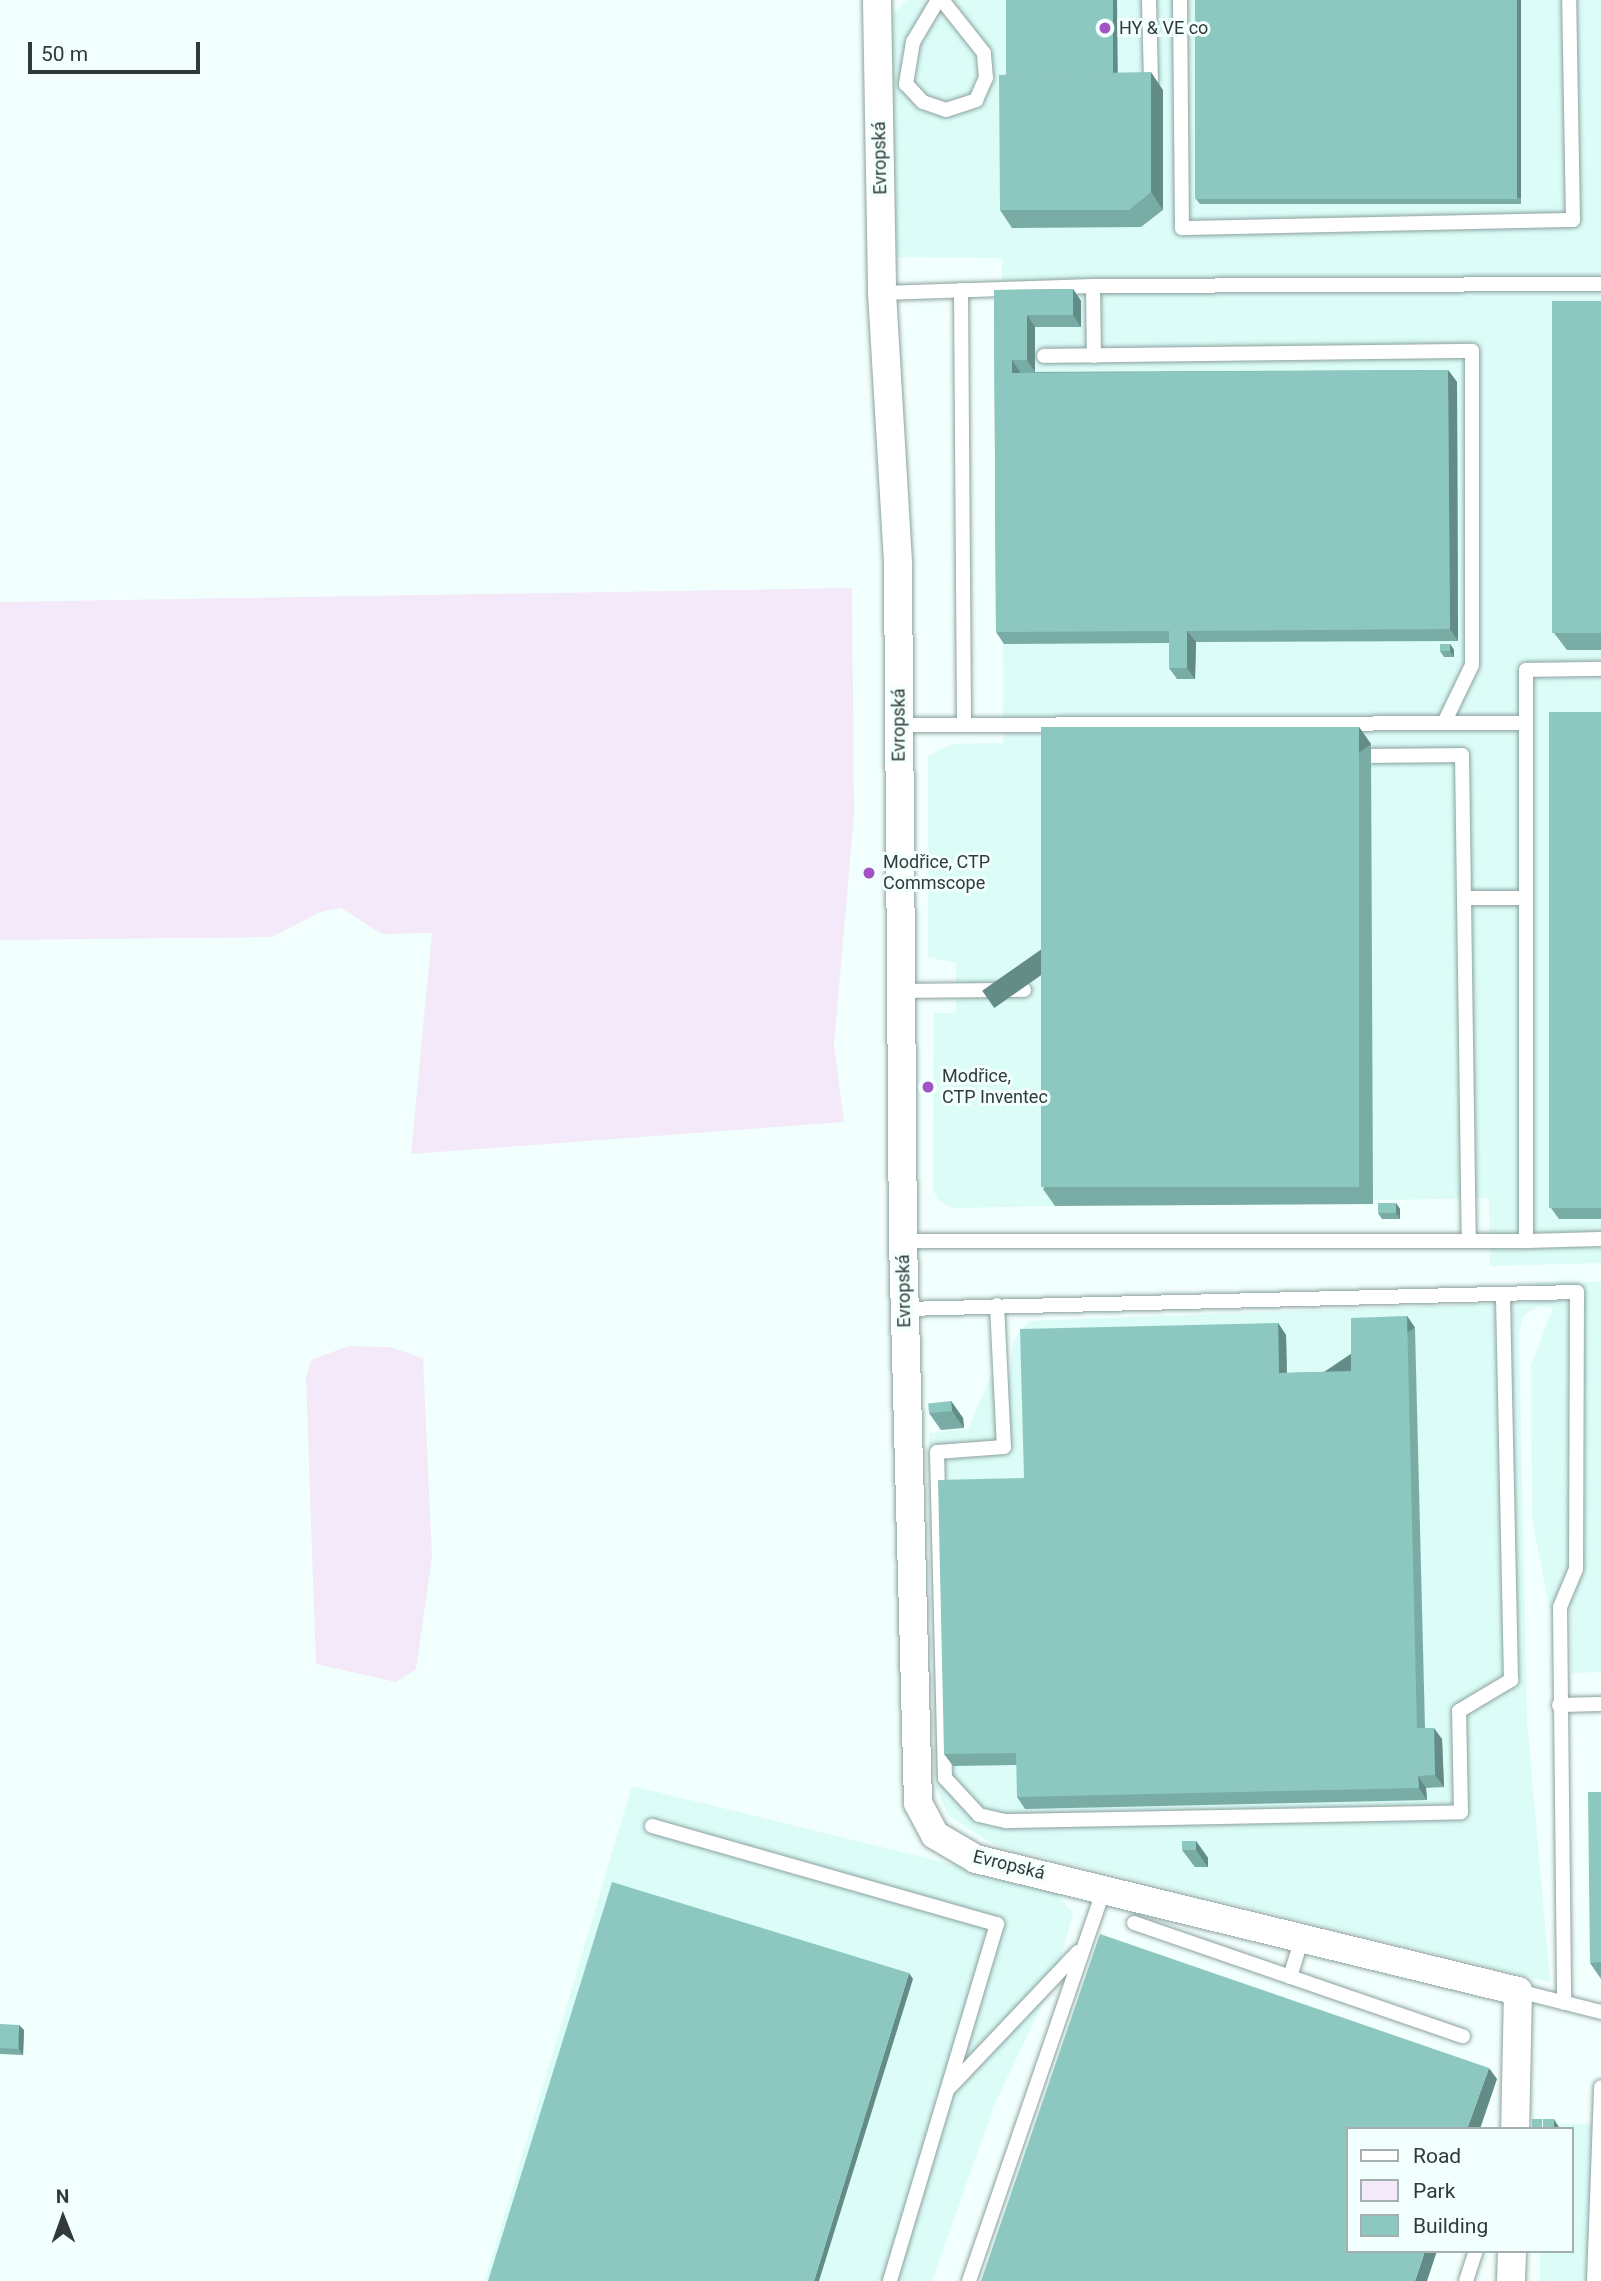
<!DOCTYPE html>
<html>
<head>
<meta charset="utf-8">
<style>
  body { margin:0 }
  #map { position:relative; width:1601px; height:2281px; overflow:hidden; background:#f1fffd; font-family:Roboto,sans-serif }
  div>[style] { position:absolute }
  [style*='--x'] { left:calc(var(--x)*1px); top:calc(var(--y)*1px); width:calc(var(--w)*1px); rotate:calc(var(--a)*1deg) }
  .built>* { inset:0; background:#dbfcf7 }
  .green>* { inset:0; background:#f3e9f9 }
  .roads { filter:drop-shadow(0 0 2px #8ca19e) drop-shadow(0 0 2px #8ca19e) }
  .service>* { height:14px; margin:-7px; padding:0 7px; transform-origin:7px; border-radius:7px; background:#fff }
  .minor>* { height:28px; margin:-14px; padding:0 14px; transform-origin:14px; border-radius:14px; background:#fff }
  .wall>* { inset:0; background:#79aca5 }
  .shaded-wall>* { inset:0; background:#638c86; transform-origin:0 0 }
  .building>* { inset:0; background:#8dc8c0; transform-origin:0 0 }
  .dots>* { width:19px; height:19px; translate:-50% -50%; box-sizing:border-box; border:4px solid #f1fffd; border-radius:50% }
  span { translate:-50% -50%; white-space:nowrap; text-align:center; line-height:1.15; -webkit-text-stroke:6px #f1fffd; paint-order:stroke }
  .poi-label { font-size:18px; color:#313a39 }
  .left { translate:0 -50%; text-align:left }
  .street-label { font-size:18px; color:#313a39 }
  .legend { position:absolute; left:1346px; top:2127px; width:228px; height:126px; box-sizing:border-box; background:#f1fffd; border:2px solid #a4b0af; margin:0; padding:9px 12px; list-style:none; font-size:21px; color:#313a39 }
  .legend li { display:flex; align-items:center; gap:14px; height:35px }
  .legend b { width:35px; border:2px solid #a4b0af }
  .north { position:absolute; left:28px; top:2183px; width:70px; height:70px; -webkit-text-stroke:5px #f1fffd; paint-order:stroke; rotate:359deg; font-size:19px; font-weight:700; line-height:28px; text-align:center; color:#313a39 }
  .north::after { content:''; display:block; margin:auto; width:24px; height:32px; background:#313a39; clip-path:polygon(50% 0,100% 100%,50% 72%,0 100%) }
  .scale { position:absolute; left:28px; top:42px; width:172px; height:32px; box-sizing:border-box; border:4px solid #313a39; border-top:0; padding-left:9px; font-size:21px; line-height:24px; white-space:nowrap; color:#313a39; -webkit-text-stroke:5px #f1fffd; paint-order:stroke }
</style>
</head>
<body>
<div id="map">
  <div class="built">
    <div style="clip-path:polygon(907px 0,1601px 0,1601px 1263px,1490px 1266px,1489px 1198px,951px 1208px,938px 1200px,933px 1189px,934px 1013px,956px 1013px,956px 963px,928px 957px,928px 756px,951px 744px,1003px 743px,1002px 258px,895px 257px,891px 16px)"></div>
    <div style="clip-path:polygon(1537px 1282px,1601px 1282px,1601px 1672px,1571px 1673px,1570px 1607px,1549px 1608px,1532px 1517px,1531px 1365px,1553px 1308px,1537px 1306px,1523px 1316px,1519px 1334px,1527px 1721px,1550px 1982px,996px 1846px,948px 1815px,936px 1788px,929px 1433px,968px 1429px,991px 1376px,1010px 1375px,1013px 1341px,1029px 1321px,1536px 1302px)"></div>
    <div style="clip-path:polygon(632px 1786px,1053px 1889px,1073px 1913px,1056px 1975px,995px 2103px,932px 2281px,485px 2281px)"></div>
    <div style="clip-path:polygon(1601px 2123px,1601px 2281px,1540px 2281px,1540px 2251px,1571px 2251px,1571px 2129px,1544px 2125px)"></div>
  </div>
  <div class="green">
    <div style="clip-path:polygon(852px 588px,854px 815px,834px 1045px,844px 1122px,411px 1154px,432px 933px,382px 934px,341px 908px,320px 912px,272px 937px,0 940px,0 602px)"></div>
    <div style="clip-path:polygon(349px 1346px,389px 1347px,423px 1358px,432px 1557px,416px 1669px,396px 1682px,316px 1664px,306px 1378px,311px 1360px)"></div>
  </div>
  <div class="roads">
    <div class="service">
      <div style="--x:938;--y:0;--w:49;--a:120.8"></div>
      <div style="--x:913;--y:42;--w:43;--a:99.5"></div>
      <div style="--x:906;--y:84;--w:25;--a:47"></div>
      <div style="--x:923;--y:102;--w:24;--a:19"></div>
      <div style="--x:946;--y:110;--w:32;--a:-18"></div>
      <div style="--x:976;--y:100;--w:24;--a:-66"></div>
      <div style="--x:986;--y:78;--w:25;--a:-95"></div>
      <div style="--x:984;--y:53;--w:68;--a:-128.4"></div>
      <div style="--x:1149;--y:0;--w:81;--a:88.6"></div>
      <div style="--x:1180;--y:0;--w:228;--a:89.5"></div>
      <div style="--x:1182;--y:228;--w:391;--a:-1.2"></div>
      <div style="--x:1573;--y:220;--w:220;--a:-91"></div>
      <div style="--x:1093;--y:286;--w:508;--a:-0.23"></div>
      <div style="--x:961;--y:290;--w:433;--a:89.6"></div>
      <div style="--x:882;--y:293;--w:211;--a:-1.9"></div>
      <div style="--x:1093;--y:286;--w:70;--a:89.2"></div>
      <div style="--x:1044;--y:356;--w:428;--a:-0.7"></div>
      <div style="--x:1472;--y:351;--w:314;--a:90"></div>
      <div style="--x:1472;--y:665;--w:64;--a:115.8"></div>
      <div style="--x:899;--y:725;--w:627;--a:-0.18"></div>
      <div style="--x:1371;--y:756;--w:91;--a:-0.6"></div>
      <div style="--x:1462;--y:755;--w:486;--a:89.2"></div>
      <div style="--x:1464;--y:898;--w:62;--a:0"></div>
      <div style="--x:900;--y:991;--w:124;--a:-0.5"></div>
      <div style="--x:903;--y:1241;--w:623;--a:0"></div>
      <div style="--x:1526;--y:1241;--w:571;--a:-90"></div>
      <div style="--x:1526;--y:670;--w:75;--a:-0.8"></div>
      <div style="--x:1526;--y:1241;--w:75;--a:-1.5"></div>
      <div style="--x:997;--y:1305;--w:142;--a:87.2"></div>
      <div style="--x:1004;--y:1447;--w:67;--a:175.7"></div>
      <div style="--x:937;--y:1452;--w:326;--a:88.6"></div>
      <div style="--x:945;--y:1778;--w:50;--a:47.4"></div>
      <div style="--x:979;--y:1815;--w:28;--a:13"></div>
      <div style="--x:1006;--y:1821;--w:455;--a:-1.1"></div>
      <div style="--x:1461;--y:1812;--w:101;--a:-91.1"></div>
      <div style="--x:1459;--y:1711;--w:61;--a:-30.8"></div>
      <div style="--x:1511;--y:1680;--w:386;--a:-91.2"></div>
      <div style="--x:905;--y:1309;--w:672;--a:-1.45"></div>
      <div style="--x:1577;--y:1292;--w:277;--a:90.2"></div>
      <div style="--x:1576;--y:1569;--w:41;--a:112.8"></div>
      <div style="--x:1560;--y:1607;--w:396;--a:89.4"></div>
      <div style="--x:1559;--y:1705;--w:42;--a:-1.4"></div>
      <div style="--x:652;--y:1826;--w:359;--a:15.9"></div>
      <div style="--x:997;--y:1924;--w:373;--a:106.7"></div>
      <div style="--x:1134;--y:1923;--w:348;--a:19"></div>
      <div style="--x:1290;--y:1977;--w:41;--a:-72.9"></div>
      <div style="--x:1518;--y:1991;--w:86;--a:14.2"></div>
      <div style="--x:950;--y:2087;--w:186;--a:-46.5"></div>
      <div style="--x:969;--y:2281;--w:416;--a:-71"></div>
      <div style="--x:1466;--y:2281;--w:32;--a:-72"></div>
      <div style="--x:1594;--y:2281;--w:194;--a:-87.9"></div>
    </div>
    <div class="minor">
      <div style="--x:877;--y:0;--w:293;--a:89"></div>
      <div style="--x:882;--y:293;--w:272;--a:86.6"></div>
      <div style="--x:898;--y:565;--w:676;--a:89.58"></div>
      <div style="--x:903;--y:1241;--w:562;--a:88.47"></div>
      <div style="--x:918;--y:1803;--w:36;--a:62"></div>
      <div style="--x:935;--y:1835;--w:48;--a:30.3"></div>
      <div style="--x:976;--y:1859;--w:558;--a:13.69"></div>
      <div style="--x:1518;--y:1991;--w:138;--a:91.2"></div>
      <div style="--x:1511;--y:2281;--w:30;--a:-88"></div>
    </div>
  </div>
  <div class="wall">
    <div style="clip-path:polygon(1521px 0,1521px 204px,1200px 204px,1196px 199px)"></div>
    <div style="clip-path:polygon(1118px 73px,1163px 90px,1163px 210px,1141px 227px,1012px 228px,1000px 210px)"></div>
    <div style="clip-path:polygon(1073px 289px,1081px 301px,1081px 327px,1035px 327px,1035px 372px,1020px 372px,1448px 370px,1457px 382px,1458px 641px,1196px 642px,1195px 679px,1177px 679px,1169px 668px,1169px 643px,1004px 644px,996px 632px,994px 290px)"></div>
    <div style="clip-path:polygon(1601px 301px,1601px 650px,1567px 650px,1554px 633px)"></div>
    <div style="clip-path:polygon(1450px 644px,1454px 650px,1454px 657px,1444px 657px,1440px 651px)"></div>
    <div style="clip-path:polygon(1601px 712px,1601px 1219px,1559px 1219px,1551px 1208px)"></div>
    <div style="clip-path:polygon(1359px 727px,1371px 744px,1373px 1204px,1055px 1206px,1043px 1189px)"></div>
    <div style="clip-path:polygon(1396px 1203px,1400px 1209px,1400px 1219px,1382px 1219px,1378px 1213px)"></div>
    <div style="clip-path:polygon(1407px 1316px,1415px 1328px,1425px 1728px,1442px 1739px,1444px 1787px,1426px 1788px,1427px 1800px,1025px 1809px,1017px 1797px,1017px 1765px,953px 1766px,944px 1754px,1024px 1478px,1278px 1323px,1286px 1335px,1287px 1373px,1351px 1371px)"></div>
    <div style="clip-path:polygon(951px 1401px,963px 1418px,964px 1428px,941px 1430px,929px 1413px)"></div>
    <div style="clip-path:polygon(1601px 1792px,1601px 1979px,1590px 1963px)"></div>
    <div style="clip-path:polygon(1196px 1841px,1208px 1858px,1208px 1867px,1195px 1867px,1182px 1850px)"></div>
    <div style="clip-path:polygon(0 2024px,24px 2030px,23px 2055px,0 2054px)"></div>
  </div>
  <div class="shaded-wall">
    <div style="clip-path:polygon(1113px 0,1117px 0,1118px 93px,1113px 88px)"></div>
    <div style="left:1517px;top:0;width:4px;height:198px"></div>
    <div style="clip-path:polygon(1151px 72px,1163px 90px,1163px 210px,1151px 192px)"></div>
    <div style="clip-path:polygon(1073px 289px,1081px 301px,1081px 327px,1073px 315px)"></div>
    <div style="clip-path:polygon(1027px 315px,1035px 327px,1035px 372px,1027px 360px)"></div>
    <div style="clip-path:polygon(1012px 360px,1020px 372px,1020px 384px,1012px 373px)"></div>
    <div style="clip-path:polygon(1448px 370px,1457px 382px,1458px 641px,1450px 629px)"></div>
    <div style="clip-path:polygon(1187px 631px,1196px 642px,1195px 679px,1187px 668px)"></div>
    <div style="clip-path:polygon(1450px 644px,1454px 650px,1454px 657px,1450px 651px)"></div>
    <div style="left:1359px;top:727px;width:21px;height:460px;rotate:55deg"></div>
    <div style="clip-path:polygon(1396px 1203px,1400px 1209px,1400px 1219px,1396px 1213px)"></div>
    <div style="left:1407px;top:1316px;width:14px;height:412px;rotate:56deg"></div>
    <div style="clip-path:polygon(1278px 1323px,1286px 1335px,1287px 1385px,1279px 1373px)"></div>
    <div style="clip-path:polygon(951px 1401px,963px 1418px,964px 1428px,952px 1411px)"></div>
    <div style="clip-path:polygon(1434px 1728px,1442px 1739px,1444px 1787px,1435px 1775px)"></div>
    <div style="clip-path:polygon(1418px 1776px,1426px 1788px,1427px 1800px,1419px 1788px)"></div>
    <div style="clip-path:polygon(1196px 1841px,1208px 1858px,1208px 1867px,1196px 1850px)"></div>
    <div style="clip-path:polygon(909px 1973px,913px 1979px,819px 2281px,814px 2281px)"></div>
    <div style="clip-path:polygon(19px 2025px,24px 2030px,23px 2055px,19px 2049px)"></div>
    <div style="clip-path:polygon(1489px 2068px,1497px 2079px,1480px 2129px,1467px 2129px)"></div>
    <div style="clip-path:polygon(1554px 2119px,1560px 2129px,1554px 2129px)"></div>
    <div style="clip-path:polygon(1425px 2251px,1437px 2251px,1427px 2281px,1415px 2281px)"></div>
  </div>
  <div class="building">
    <div style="left:1006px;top:0;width:107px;height:75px"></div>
    <div style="left:1195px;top:0;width:322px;height:199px"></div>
    <div style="clip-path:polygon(1151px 72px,1151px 192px,1129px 210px,1000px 210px,999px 75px)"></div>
    <div style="clip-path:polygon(1073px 289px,1073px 315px,1027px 315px,1027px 360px,1012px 360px,1012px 373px,1448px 370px,1450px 629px,1187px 631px,1187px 668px,1169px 668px,1169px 631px,996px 632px,994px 290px)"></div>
    <div style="left:1552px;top:301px;width:49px;height:332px"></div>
    <div style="left:1440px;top:644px;width:10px;height:7px"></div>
    <div style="left:1549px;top:712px;width:52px;height:496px"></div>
    <div style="left:1359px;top:727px;width:460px;height:318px;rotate:90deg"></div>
    <div style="left:1396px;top:1203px;width:10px;height:18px;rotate:90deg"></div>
    <div style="clip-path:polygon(1407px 1316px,1417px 1728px,1434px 1728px,1435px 1775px,1418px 1776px,1419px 1788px,1017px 1797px,1016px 1753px,944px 1754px,938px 1480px,1024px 1478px,1020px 1329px,1278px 1323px,1279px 1373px,1351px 1371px,1351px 1318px)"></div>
    <div style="left:951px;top:1401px;width:10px;height:23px;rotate:84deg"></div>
    <div style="clip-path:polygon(1588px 1792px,1601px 1792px,1601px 1962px,1590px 1963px)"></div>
    <div style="left:1182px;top:1841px;width:14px;height:9px"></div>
    <div style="clip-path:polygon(612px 1882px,909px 1973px,814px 2281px,488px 2281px)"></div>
    <div style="clip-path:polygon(1100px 1934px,1489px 2068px,1467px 2129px,1347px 2129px,1347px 2251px,1425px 2251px,1415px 2281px,981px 2281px)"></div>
    <div style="left:0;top:2024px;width:19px;height:24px;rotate:3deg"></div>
    <div style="left:1532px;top:2119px;width:10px;height:10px"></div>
    <div style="left:1543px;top:2119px;width:11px;height:10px"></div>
  </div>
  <div class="dots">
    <div style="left:1105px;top:28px;background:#a154c6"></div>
    <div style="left:869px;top:873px;background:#a154c6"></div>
    <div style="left:928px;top:1087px;background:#a154c6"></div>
  </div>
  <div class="poi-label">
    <span class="left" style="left:1119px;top:28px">HY &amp; VE co</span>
    <span class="left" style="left:883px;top:873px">Modřice, CTP<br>Commscope</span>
    <span class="left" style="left:942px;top:1087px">Modřice,<br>CTP Inventec</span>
  </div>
  <div class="street-label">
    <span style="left:880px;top:158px;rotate:-91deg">Evropská</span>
    <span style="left:899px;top:725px;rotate:-90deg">Evropská</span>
    <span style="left:904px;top:1291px;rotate:-91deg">Evropská</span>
    <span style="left:1009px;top:1865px;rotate:14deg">Evropská</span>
  </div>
  <ul class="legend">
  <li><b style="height:9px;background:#fff"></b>Road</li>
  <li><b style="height:19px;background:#f3e9f9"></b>Park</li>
  <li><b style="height:19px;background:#8dc8c0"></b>Building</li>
  </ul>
  <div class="north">N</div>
  <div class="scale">50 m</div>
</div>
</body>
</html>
